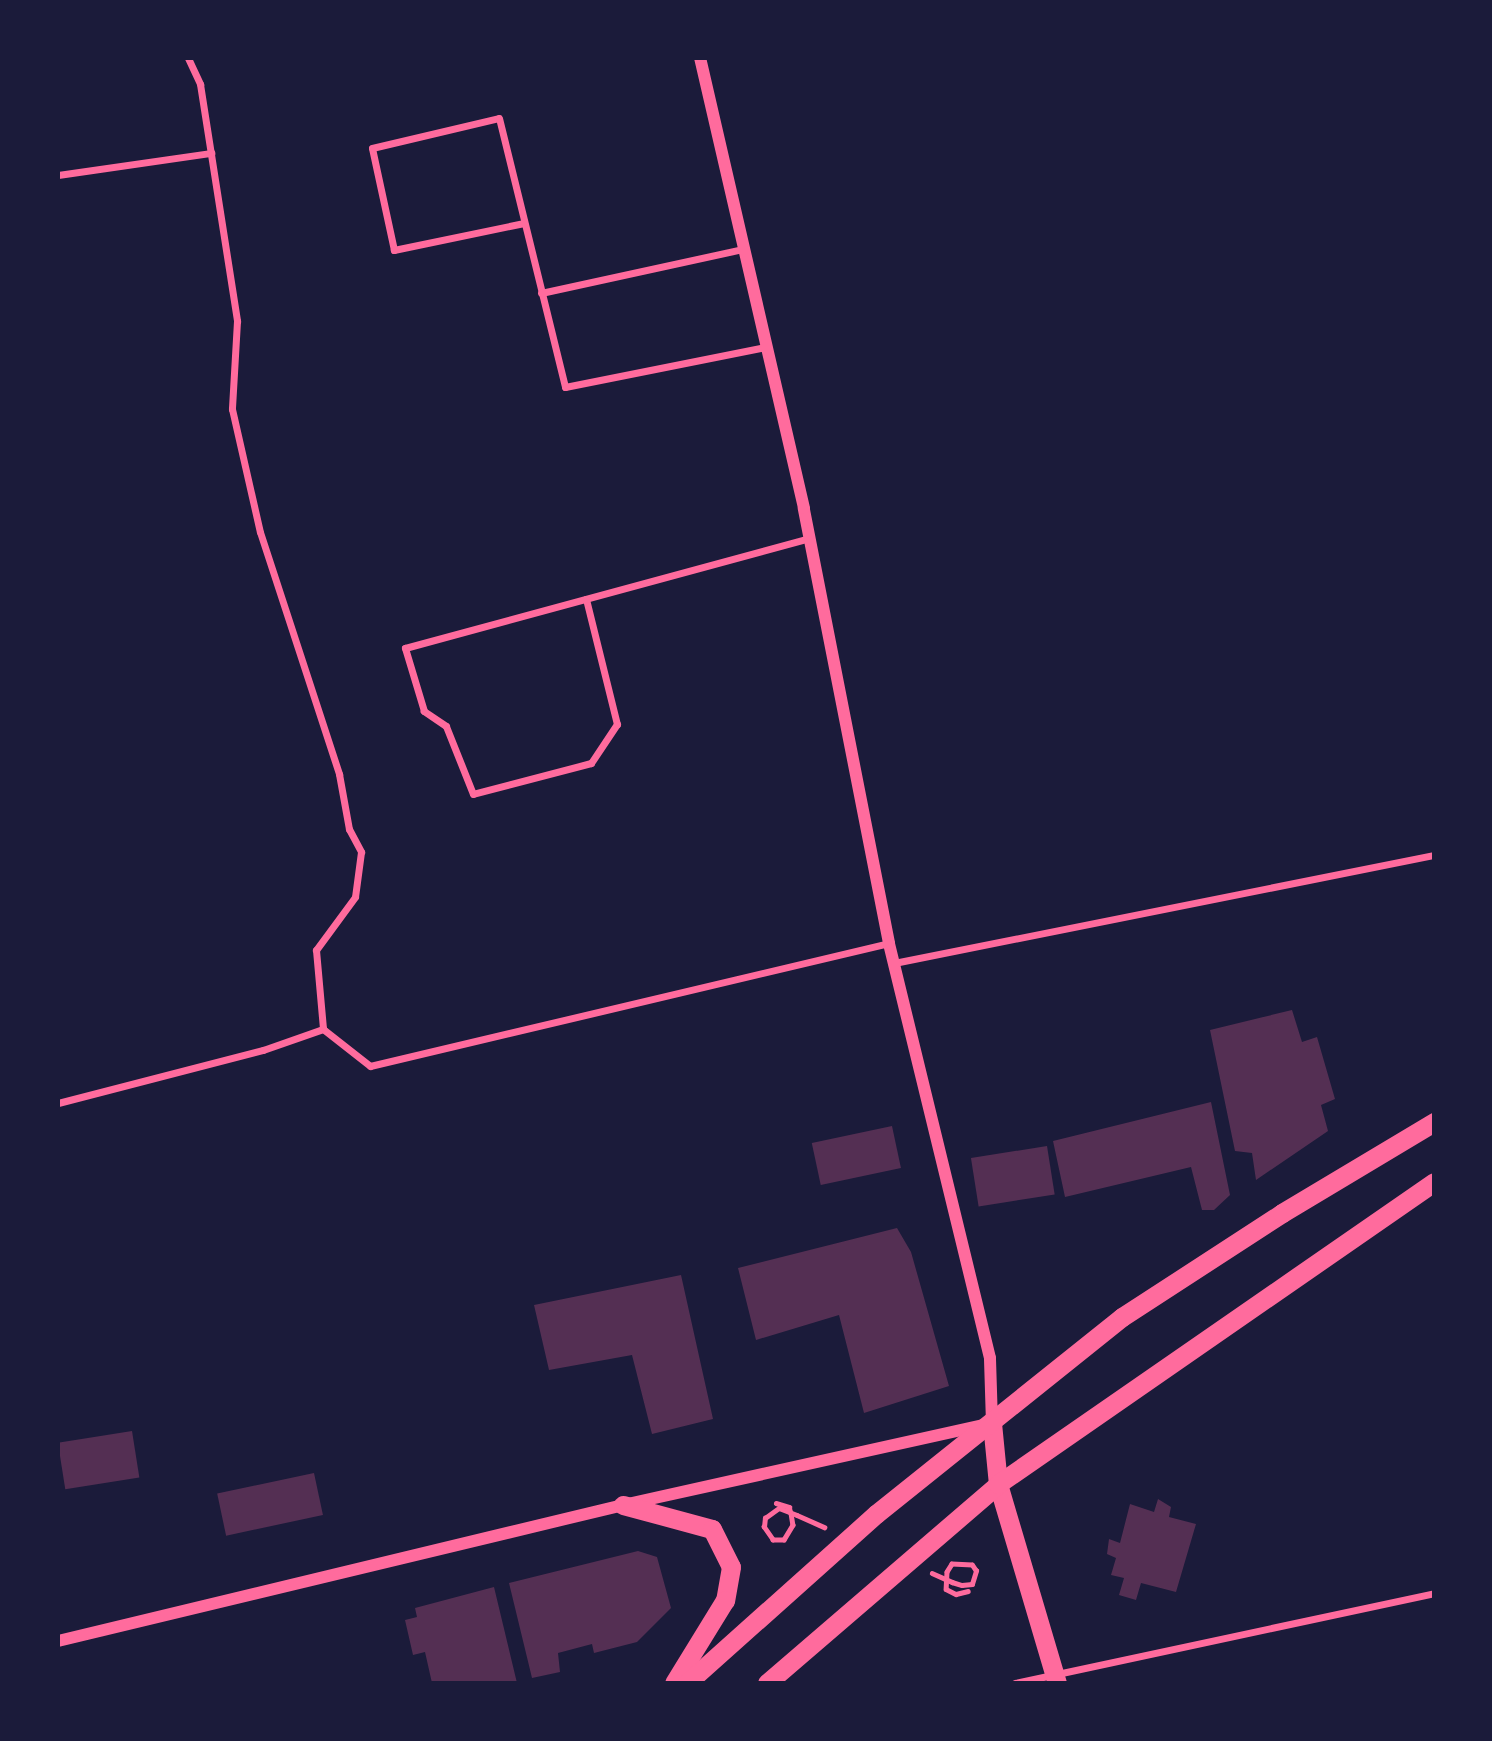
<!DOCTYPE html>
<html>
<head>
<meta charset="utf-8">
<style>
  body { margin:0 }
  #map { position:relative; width:1492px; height:1741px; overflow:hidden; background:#1b1b3a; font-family:Roboto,sans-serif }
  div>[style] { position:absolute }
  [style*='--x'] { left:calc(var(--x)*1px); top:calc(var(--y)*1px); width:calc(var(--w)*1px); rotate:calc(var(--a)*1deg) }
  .building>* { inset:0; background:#542f53; transform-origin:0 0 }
  .path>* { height:4.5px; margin:-2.25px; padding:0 2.25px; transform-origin:2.25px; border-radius:2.25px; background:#ff6b9d }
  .minor>* { height:7px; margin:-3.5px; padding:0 3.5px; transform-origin:3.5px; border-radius:3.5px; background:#ff6b9d }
  .tertiary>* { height:12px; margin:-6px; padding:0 6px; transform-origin:6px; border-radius:6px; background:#ff6b9d }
  .trunk>* { height:19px; margin:-9.5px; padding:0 9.5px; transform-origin:9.5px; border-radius:9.5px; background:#ff6b9d }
  span { translate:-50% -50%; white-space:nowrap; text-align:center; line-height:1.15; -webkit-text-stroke:5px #1b1b3a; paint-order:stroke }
  .frame { position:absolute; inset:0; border:60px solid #1b1b3a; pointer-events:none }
</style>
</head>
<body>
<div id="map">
  <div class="building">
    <div style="clip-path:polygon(1292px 1010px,1302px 1042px,1317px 1037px,1335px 1099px,1321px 1105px,1328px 1131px,1256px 1180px,1252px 1153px,1235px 1151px,1210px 1030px)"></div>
    <div style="clip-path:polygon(1211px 1102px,1230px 1195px,1214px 1210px,1202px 1210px,1191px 1167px,1065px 1197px,1053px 1141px)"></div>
    <div style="left:892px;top:1126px;width:43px;height:82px;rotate:78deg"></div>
    <div style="left:1047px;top:1146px;width:49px;height:77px;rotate:81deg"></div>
    <div style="clip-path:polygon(897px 1228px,911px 1252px,949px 1386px,864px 1413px,839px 1315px,756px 1340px,738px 1268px)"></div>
    <div style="clip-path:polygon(681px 1275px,713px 1419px,652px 1434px,632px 1355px,549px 1370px,534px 1305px)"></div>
    <div style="left:132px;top:1431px;width:47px;height:75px;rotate:81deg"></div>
    <div style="left:314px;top:1473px;width:43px;height:99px;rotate:78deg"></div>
    <div style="clip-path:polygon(1158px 1499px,1171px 1507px,1169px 1517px,1196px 1524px,1176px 1592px,1141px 1583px,1136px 1600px,1119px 1595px,1124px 1578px,1111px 1575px,1116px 1558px,1107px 1554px,1109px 1539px,1120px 1543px,1130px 1504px,1154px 1512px)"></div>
    <div style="clip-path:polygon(638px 1551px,657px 1557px,671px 1608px,637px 1642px,594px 1653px,592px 1644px,558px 1653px,560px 1672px,532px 1678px,509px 1583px)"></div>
    <div style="clip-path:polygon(494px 1587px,517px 1683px,432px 1683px,425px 1652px,413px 1655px,405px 1620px,417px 1617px,415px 1608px)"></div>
  </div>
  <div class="path">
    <div style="--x:776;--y:1503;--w:14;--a:17"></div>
    <div style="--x:789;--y:1507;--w:6;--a:72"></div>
    <div style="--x:791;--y:1513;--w:12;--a:81"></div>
    <div style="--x:793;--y:1525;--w:17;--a:121"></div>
    <div style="--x:784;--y:1540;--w:11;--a:180"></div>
    <div style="--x:773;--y:1540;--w:16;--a:-125"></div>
    <div style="--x:764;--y:1527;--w:9;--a:-84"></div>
    <div style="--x:765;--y:1518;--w:17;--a:-36"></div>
    <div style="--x:779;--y:1508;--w:19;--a:21"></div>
    <div style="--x:797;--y:1515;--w:30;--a:24"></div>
    <div style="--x:932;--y:1573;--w:22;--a:24"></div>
    <div style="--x:952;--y:1582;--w:10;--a:17"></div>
    <div style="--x:962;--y:1585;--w:10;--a:-6"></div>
    <div style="--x:972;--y:1584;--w:14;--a:-73"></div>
    <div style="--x:976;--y:1571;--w:7;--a:-124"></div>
    <div style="--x:972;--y:1565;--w:20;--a:-177"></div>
    <div style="--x:952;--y:1564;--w:9;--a:122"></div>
    <div style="--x:947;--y:1572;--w:17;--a:93"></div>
    <div style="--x:946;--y:1589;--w:11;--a:27"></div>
    <div style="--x:956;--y:1594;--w:12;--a:-14"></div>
  </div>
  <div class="minor">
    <div style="--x:188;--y:58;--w:29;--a:65"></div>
    <div style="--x:200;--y:84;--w:240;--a:81.1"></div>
    <div style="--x:237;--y:321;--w:88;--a:93.3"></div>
    <div style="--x:232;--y:409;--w:126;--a:77.2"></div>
    <div style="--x:260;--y:532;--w:255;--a:71.9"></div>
    <div style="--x:339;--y:774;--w:56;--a:79.7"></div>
    <div style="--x:349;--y:829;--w:26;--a:62"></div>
    <div style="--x:361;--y:852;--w:45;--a:97.6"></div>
    <div style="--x:355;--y:897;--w:66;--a:126.3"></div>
    <div style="--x:316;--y:950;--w:79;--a:84.9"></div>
    <div style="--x:323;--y:1029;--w:60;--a:38.2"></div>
    <div style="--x:370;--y:1066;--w:533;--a:-13.33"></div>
    <div style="--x:58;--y:175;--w:155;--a:-8.2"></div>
    <div style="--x:524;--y:223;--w:133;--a:168.3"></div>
    <div style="--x:394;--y:250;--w:104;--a:-102.2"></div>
    <div style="--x:372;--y:148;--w:130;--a:-13.3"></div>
    <div style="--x:499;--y:118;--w:277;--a:76.2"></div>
    <div style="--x:565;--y:387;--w:204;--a:-11.3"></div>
    <div style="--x:541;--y:293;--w:207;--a:-12.3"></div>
    <div style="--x:586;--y:599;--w:129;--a:76.1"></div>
    <div style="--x:617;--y:724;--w:47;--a:123.7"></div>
    <div style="--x:591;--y:763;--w:122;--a:165.3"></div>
    <div style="--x:473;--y:794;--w:73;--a:-111.7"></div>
    <div style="--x:446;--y:726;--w:27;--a:-146"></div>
    <div style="--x:424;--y:711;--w:66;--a:-106.8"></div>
    <div style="--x:405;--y:648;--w:419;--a:-15.2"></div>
    <div style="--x:894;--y:963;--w:551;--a:-11.31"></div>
    <div style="--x:58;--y:1103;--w:212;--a:-14.5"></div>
    <div style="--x:263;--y:1050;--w:64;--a:-19.3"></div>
    <div style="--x:1015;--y:1683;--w:429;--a:-12.1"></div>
  </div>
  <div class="tertiary">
    <div style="--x:58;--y:1641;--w:581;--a:-13.53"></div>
    <div style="--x:623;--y:1505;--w:378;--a:-12.5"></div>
    <div style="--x:992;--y:1423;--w:65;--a:-91.8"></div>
    <div style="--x:990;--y:1358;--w:427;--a:-103.7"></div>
    <div style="--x:889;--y:943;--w:443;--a:-101.1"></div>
    <div style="--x:804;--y:508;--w:462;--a:-103"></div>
  </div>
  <div class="trunk">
    <div style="--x:992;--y:1423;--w:61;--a:84.4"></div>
    <div style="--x:998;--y:1484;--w:208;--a:73.5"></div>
    <div style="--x:623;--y:1505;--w:92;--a:15.1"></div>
    <div style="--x:712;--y:1529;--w:42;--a:63.4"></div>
    <div style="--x:731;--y:1567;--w:34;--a:100"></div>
    <div style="--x:725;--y:1600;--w:97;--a:121.6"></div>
    <div style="--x:687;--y:1683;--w:254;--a:-41.8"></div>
    <div style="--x:876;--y:1514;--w:315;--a:-38.7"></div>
    <div style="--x:1122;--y:1317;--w:191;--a:-33"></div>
    <div style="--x:1282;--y:1213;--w:177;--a:-30.9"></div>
    <div style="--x:767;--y:1683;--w:305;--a:-40.7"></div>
    <div style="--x:998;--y:1484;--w:530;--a:-34.71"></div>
  </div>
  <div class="frame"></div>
</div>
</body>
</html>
